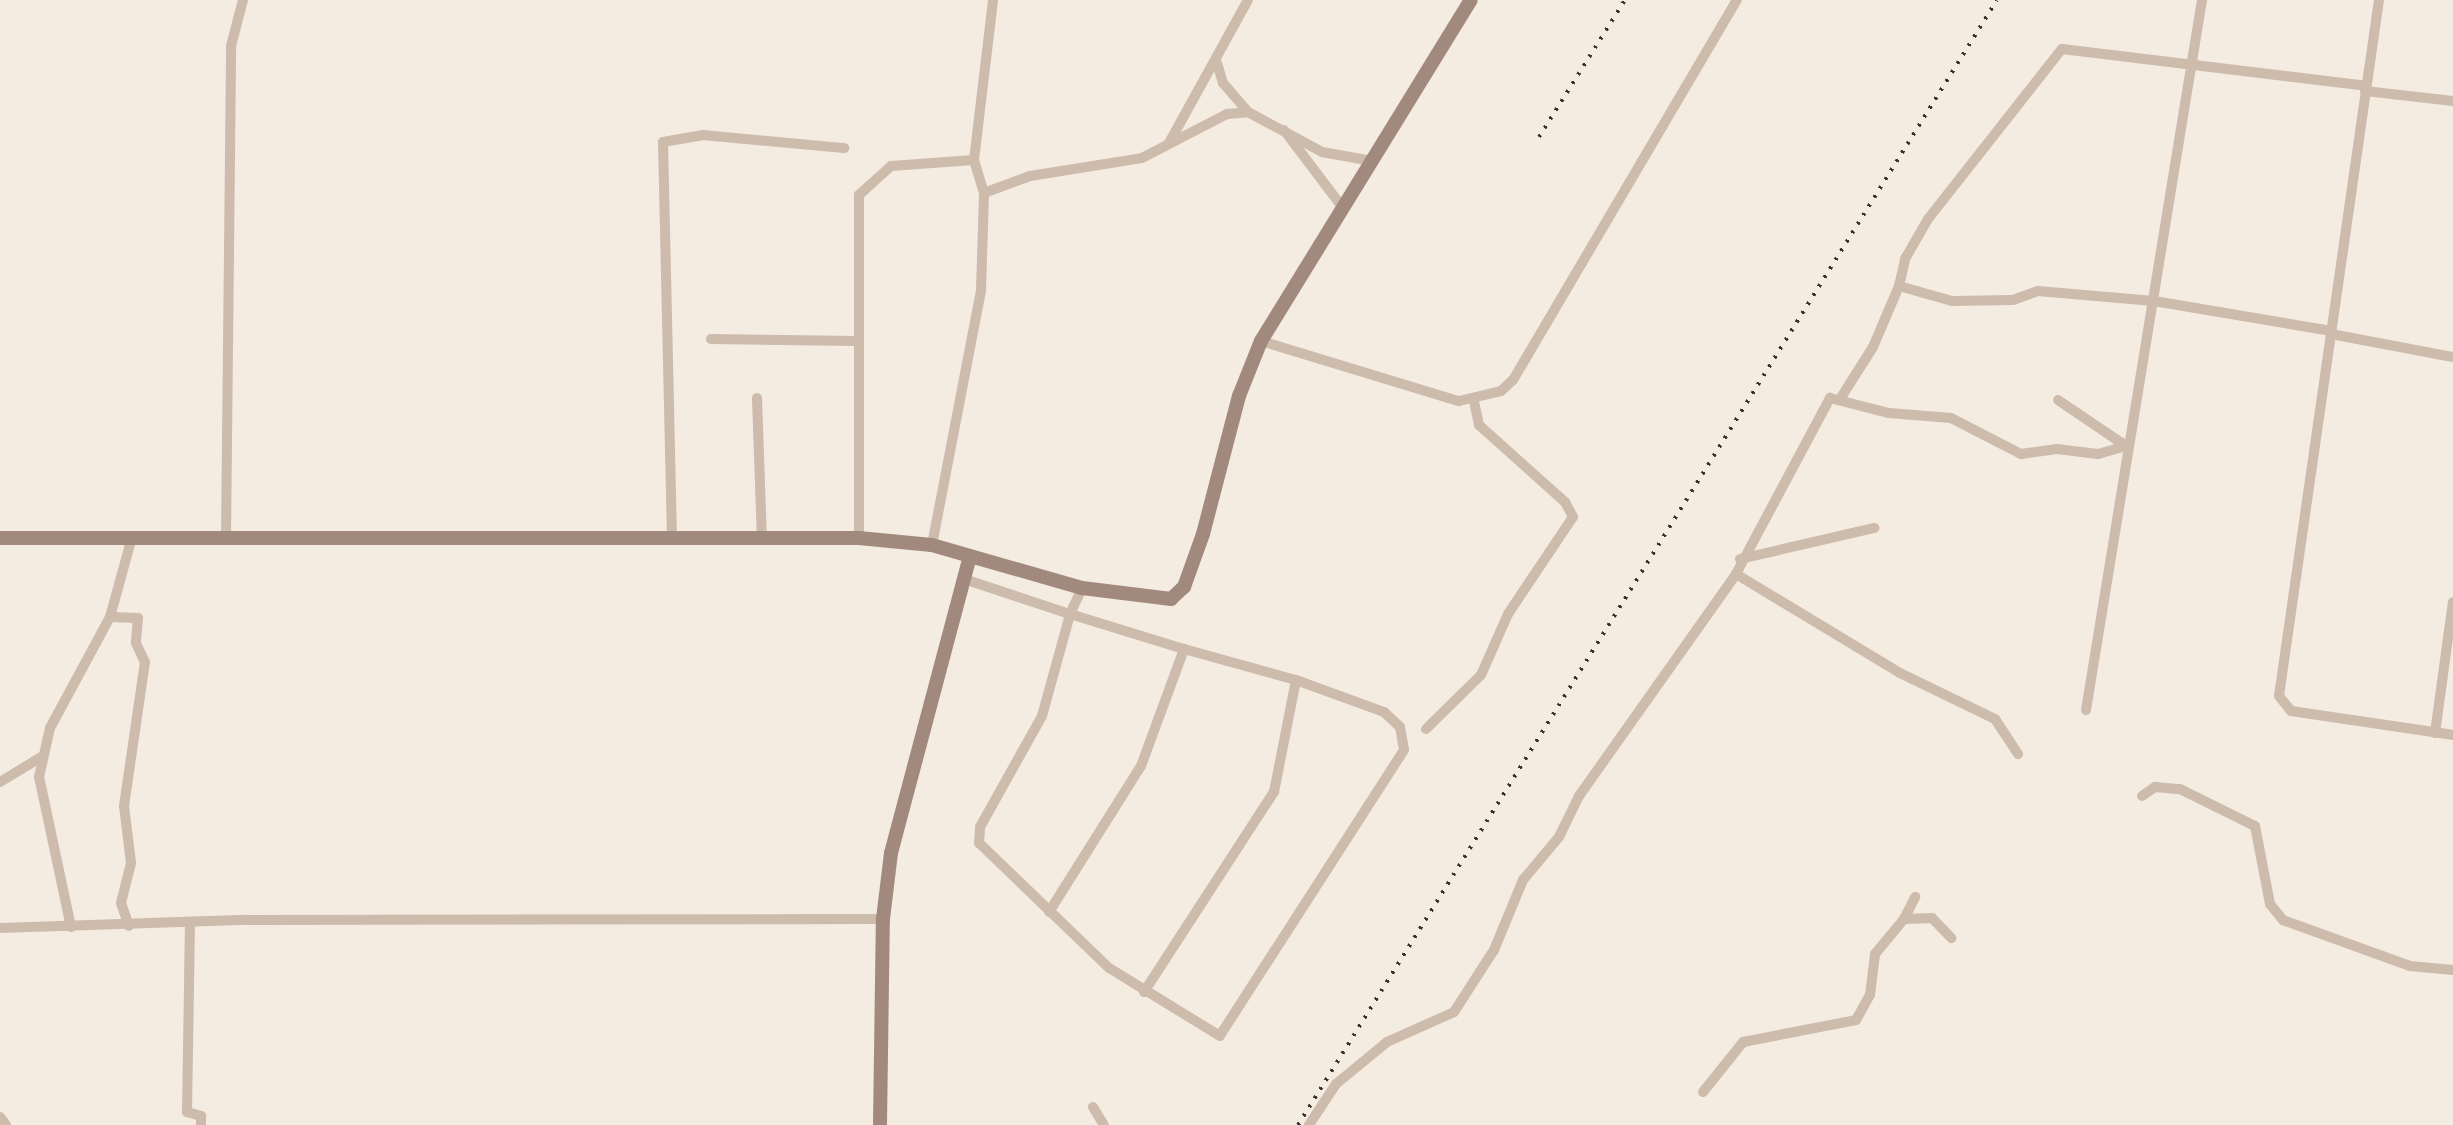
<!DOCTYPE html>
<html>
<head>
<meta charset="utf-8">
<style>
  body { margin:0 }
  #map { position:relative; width:2453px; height:1125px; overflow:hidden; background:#f4ebe1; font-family:"DejaVu Sans",sans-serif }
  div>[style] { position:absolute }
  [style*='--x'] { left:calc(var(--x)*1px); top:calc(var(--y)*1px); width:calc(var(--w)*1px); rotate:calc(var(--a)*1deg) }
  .street>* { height:10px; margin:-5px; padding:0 5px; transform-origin:5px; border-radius:5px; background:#cdbbac }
  .secondary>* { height:14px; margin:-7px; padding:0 7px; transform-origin:7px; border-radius:7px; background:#a18a7d }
  .rail>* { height:4px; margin-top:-2px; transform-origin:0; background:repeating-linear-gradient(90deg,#3b302b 0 2.5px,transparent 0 10.5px) }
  span { translate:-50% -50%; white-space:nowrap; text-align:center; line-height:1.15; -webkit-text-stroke:8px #fbf5ee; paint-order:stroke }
</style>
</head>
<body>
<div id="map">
  <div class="street">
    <div style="--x:2379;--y:0;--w:703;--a:98.18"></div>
    <div style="--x:2279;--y:696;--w:19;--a:51"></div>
    <div style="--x:2291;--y:711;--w:164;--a:8.4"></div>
    <div style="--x:1216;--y:60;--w:24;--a:73"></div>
    <div style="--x:1223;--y:83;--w:38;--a:49"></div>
    <div style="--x:2365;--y:91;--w:89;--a:6.5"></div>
    <div style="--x:1284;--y:130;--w:98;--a:52.9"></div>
    <div style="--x:1169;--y:143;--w:163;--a:-61.1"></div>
    <div style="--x:984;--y:193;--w:34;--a:-107"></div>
    <div style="--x:974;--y:160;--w:161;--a:-83.2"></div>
    <div style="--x:1899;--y:286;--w:28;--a:-77"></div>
    <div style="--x:1905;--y:259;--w:46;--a:-60.1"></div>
    <div style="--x:1928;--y:219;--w:216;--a:-51.8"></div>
    <div style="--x:2062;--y:49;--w:306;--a:6.9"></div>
    <div style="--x:2331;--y:334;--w:124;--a:10.7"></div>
    <div style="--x:711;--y:339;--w:146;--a:0.8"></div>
    <div style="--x:1261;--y:341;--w:207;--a:16.9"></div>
    <div style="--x:1459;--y:401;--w:43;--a:-13.4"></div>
    <div style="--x:1501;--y:391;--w:16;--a:-43"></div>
    <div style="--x:1513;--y:380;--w:441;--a:-59.5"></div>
    <div style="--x:1842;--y:396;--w:58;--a:-57.7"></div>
    <div style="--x:1873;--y:347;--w:66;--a:-66.9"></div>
    <div style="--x:1899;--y:286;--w:55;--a:15.8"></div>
    <div style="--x:1952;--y:301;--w:61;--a:-0.9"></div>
    <div style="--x:2013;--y:300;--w:27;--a:-20"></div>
    <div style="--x:2038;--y:291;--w:116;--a:4.9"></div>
    <div style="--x:2154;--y:301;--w:180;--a:9.6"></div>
    <div style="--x:757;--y:398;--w:140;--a:88"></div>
    <div style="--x:226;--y:537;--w:491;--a:-89.4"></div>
    <div style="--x:231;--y:46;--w:48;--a:-75.4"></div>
    <div style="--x:672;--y:538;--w:396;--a:-91.3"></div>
    <div style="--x:663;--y:142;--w:41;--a:-9.9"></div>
    <div style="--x:703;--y:135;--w:142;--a:5.3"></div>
    <div style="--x:859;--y:538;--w:343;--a:-90"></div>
    <div style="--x:859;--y:195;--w:43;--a:-42.2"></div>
    <div style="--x:891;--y:166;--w:83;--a:-4.1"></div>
    <div style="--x:932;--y:545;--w:260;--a:-79.1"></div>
    <div style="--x:981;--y:290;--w:97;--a:-88.2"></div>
    <div style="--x:984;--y:193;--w:49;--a:-20.3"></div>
    <div style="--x:1030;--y:176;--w:113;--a:-9.1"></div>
    <div style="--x:1142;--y:158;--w:96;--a:-27.4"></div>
    <div style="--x:1227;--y:114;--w:21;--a:-5"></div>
    <div style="--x:1248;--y:112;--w:84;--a:28.4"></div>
    <div style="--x:1322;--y:152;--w:51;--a:10.2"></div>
    <div style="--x:1740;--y:559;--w:138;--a:-13"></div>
    <div style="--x:1736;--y:574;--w:192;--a:31.1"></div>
    <div style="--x:1900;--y:673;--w:106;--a:25.8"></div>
    <div style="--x:1995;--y:719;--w:42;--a:56.7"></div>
    <div style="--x:964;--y:579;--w:112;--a:18.3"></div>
    <div style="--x:1070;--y:614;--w:119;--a:17.1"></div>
    <div style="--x:1184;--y:649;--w:116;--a:15.5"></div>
    <div style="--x:1296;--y:680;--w:94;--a:20"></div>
    <div style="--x:1384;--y:712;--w:22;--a:43"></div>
    <div style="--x:1400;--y:727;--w:23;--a:80"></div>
    <div style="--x:1404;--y:750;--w:340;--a:122.8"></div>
    <div style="--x:1220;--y:1036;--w:130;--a:-148.5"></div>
    <div style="--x:1109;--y:968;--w:180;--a:-136.1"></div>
    <div style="--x:979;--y:843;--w:16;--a:-86"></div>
    <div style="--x:980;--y:827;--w:127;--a:-60.8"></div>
    <div style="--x:1042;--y:716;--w:106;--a:-74.6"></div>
    <div style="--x:1070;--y:614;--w:29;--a:-65"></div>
    <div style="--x:110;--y:617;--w:28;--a:2"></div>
    <div style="--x:138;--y:618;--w:25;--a:95"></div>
    <div style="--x:136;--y:643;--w:21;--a:65"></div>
    <div style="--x:145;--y:662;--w:146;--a:98.3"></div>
    <div style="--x:124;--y:806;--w:57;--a:83"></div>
    <div style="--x:131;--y:863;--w:41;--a:104"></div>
    <div style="--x:121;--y:903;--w:24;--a:71"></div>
    <div style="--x:2086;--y:710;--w:719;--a:-80.72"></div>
    <div style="--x:1426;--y:729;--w:77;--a:-44.5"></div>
    <div style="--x:1481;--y:675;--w:67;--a:-66.1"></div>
    <div style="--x:1508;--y:614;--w:117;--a:-56.2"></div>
    <div style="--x:1573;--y:517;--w:17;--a:-118"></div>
    <div style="--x:1565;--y:502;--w:115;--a:-138.2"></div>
    <div style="--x:1479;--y:425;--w:25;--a:-102"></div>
    <div style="--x:2435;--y:733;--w:132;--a:-82.2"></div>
    <div style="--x:0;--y:782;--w:50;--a:-31.2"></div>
    <div style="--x:2142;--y:796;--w:16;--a:-35"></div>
    <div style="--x:2155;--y:787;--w:25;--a:5"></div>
    <div style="--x:2180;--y:789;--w:84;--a:26.3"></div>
    <div style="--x:2255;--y:826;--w:79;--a:79.1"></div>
    <div style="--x:2270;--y:904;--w:21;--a:51"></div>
    <div style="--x:2283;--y:920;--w:135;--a:19.9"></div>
    <div style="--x:2410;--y:966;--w:43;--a:5.3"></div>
    <div style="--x:1049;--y:912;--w:173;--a:-57.8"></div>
    <div style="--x:1141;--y:766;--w:125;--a:-69.8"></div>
    <div style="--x:1904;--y:919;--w:25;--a:-63"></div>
    <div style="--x:190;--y:922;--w:190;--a:90.9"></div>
    <div style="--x:187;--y:1112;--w:15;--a:16"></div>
    <div style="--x:201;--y:1116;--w:9;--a:90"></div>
    <div style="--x:71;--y:927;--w:153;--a:-102"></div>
    <div style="--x:39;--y:777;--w:50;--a:-77.3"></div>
    <div style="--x:50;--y:728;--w:126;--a:-61.6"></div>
    <div style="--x:110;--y:617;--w:83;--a:-74.6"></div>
    <div style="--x:0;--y:928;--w:247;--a:-1.9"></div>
    <div style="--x:247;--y:920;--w:636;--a:-0.09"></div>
    <div style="--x:1144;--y:992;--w:239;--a:-57"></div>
    <div style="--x:1274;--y:792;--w:114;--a:-78.9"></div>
    <div style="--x:1703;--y:1092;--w:64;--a:-51.3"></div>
    <div style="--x:1743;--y:1042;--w:115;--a:-11"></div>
    <div style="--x:1856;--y:1020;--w:29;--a:-61"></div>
    <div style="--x:1870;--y:995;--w:41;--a:-83"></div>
    <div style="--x:1875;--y:954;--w:45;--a:-50.4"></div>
    <div style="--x:1904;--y:919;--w:28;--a:-2"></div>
    <div style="--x:1932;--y:918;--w:28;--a:46"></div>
    <div style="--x:1093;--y:1107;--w:21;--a:59"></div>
    <div style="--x:0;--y:1117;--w:10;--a:53"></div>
    <div style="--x:1309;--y:1125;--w:49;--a:-56.6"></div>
    <div style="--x:1336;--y:1084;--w:66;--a:-39.5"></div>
    <div style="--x:1387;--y:1042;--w:73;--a:-24.1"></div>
    <div style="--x:1454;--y:1012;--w:74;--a:-57.2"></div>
    <div style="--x:1494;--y:950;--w:76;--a:-67.5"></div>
    <div style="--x:1523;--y:880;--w:56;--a:-50.1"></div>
    <div style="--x:1559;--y:837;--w:46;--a:-64"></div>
    <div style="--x:1579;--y:796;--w:272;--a:-54.7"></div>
    <div style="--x:1736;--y:574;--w:200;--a:-61.9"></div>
    <div style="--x:1830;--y:398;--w:61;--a:14.3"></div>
    <div style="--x:1889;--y:413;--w:62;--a:4.6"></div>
    <div style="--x:1951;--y:418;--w:79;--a:27.2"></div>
    <div style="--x:2021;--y:454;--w:36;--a:-8"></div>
    <div style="--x:2057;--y:449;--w:41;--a:7"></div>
    <div style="--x:2098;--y:454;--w:29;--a:-16"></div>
    <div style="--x:2126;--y:446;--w:82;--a:-145.9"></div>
  </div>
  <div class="secondary">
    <div style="--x:0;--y:538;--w:859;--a:0"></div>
    <div style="--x:859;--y:538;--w:73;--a:5.5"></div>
    <div style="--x:932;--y:545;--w:156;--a:16"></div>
    <div style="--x:1082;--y:588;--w:90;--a:7"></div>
    <div style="--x:1171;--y:599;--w:18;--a:-43"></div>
    <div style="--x:1184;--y:587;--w:56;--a:-70.3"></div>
    <div style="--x:1203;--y:534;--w:143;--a:-75.4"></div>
    <div style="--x:1239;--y:396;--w:59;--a:-68.2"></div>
    <div style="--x:1261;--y:341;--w:400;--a:-58.4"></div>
    <div style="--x:880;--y:1125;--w:206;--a:-89.2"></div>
    <div style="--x:883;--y:919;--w:66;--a:-83.1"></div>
    <div style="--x:891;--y:853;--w:307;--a:-75.1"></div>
  </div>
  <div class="rail">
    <div style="--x:1539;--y:137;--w:162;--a:-57.9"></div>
    <div style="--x:1298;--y:1125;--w:1324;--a:-58.15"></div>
  </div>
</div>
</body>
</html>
